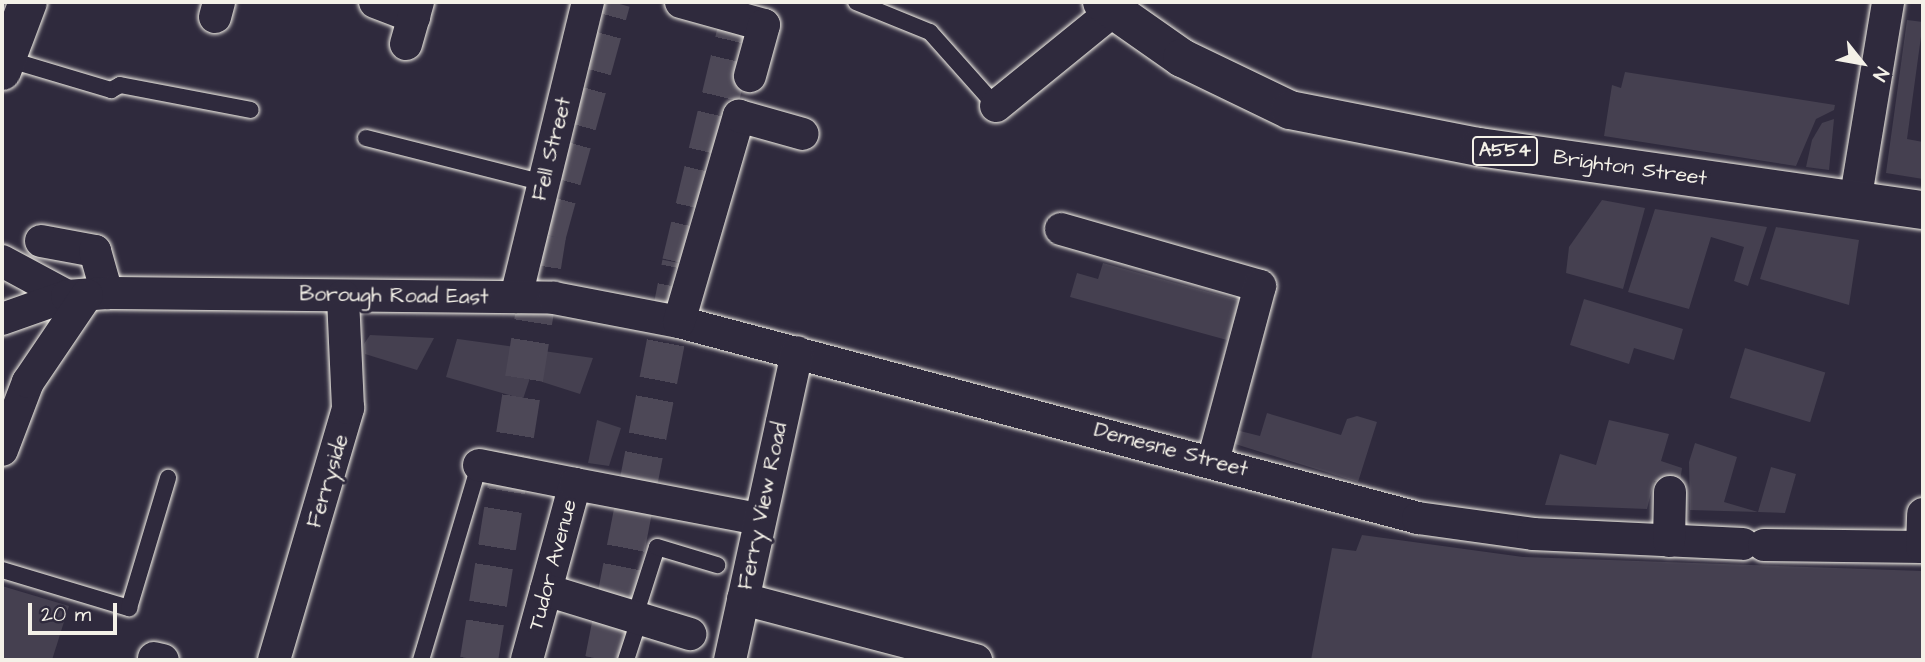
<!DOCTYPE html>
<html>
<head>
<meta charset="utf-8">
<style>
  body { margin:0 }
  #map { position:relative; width:1925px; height:662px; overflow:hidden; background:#2f2a3d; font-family:"Architects Daughter",sans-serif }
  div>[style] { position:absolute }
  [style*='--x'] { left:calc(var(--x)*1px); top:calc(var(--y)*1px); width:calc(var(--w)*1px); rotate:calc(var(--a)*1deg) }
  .green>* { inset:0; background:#454050; transform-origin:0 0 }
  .highway-tunnel>* { height:38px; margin-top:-19px; transform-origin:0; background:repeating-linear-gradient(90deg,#4d4857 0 38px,transparent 0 57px) }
  .roads { filter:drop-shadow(0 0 2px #f4f1e8) drop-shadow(0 0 2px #f4f1e8) }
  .lane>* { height:16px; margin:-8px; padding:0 8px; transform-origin:8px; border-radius:8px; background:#2f2a3d }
  .street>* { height:32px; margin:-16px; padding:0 16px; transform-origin:16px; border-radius:16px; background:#2f2a3d }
  .primary>* { height:38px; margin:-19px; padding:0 19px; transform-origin:19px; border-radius:19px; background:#2f2a3d }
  span { translate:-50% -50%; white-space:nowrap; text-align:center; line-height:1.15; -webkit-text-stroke:6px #2f2a3d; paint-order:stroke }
  .shield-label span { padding:2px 5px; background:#2f2a3d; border:2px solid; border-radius:5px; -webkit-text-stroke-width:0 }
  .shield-label { font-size:19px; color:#f4f1e8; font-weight:700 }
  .street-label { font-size:21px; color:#f4f1e8 }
  .frame { position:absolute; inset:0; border:4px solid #f4f1e8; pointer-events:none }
  .north { position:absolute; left:1827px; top:28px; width:70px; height:70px; -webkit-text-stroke:5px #2f2a3d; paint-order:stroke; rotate:121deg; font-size:19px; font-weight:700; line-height:28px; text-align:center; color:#f4f1e8 }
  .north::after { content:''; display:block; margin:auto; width:24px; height:32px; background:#f4f1e8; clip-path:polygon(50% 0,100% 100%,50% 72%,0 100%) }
  .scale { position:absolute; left:28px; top:603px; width:89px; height:32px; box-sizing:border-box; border:4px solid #f4f1e8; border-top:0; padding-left:9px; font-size:21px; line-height:24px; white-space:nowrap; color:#f4f1e8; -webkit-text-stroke:5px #2f2a3d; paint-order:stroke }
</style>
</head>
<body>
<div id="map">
  <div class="green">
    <div style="clip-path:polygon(1907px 20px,1923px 22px,1907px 139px,1923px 142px,1923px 179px,1886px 173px)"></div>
    <div style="clip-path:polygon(1625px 72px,1835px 105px,1834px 110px,1816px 119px,1796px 166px,1604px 136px,1612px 85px,1621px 88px)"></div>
    <div style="clip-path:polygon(1834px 119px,1829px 170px,1806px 167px,1812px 140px,1822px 123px)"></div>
    <div style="clip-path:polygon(1602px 200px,1645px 208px,1623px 289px,1566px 273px,1569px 247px)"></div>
    <div style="clip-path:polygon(1655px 209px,1767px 227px,1748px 286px,1734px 281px,1744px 247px,1711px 237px,1689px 309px,1628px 292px)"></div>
    <div style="clip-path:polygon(1776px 227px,1859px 240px,1849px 305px,1760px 279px)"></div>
    <div style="clip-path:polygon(1103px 263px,1241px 301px,1227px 340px,1070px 297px,1077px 273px,1098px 279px)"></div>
    <div style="clip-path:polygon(1584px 299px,1683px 329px,1674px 360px,1634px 348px,1629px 364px,1570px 345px)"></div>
    <div style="clip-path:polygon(370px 335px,434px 338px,417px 370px,365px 354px,364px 344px)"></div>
    <div style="clip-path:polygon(457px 339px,458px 339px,593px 358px,580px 394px,530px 378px,523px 399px,446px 377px)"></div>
    <div style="left:1745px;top:348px;width:84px;height:52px;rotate:17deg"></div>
    <div style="clip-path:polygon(1267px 413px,1341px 435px,1347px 419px,1357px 416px,1377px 422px,1358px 482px,1232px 443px,1236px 430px,1260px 436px)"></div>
    <div style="clip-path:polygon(597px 420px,621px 428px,609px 466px,588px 463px)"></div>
    <div style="clip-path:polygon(1609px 420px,1669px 434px,1661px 461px,1682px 468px,1680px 482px,1654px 481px,1647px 509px,1545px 505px,1560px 454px,1596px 465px)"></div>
    <div style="clip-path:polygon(1695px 443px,1737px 457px,1724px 502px,1758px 512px,1771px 467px,1796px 474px,1785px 513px,1758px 512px,1690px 510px,1689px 462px)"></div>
    <div style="clip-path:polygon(1362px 535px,1523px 557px,1923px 571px,1923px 660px,1311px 660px,1332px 548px,1356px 551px)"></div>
    <div style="clip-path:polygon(2px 586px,69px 606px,52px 660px,2px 660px)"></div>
  </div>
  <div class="highway-tunnel">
    <div style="--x:479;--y:660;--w:430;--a:-80.9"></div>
    <div style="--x:547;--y:235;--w:242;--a:-74.6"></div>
    <div style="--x:604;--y:660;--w:404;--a:-79"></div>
    <div style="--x:681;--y:263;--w:268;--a:-76.6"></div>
  </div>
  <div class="roads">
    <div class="lane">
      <div style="--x:856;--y:2;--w:80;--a:22.1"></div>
      <div style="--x:930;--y:32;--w:99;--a:48.3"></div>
      <div style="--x:7;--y:59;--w:109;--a:16.6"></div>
      <div style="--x:111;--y:90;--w:10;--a:-29"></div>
      <div style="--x:120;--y:85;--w:133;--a:10.8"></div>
      <div style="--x:366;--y:138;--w:184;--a:14.2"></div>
      <div style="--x:2;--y:570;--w:133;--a:16.7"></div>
      <div style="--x:129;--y:608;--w:136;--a:-73.3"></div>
      <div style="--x:635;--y:616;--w:72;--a:-72.3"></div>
      <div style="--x:657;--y:547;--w:63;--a:16.7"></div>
      <div style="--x:421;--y:660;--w:203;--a:-73.4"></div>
      <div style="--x:626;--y:660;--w:45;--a:-72"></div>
    </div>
    <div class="street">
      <div style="--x:375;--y:2;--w:42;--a:21"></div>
      <div style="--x:681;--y:2;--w:86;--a:15.5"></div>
      <div style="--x:764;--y:25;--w:53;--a:105.4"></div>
      <div style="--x:215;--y:17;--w:16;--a:-75"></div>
      <div style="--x:406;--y:44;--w:44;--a:-74.1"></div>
      <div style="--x:996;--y:106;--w:152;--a:-39.1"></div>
      <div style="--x:1855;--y:202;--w:203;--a:-80.6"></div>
      <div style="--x:1061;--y:229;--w:207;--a:16"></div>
      <div style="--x:1260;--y:286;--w:181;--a:105"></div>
      <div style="--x:41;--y:241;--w:55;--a:10.5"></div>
      <div style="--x:95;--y:251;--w:44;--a:74.1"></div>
      <div style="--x:2;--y:261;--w:74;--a:28.3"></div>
      <div style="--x:516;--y:297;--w:304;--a:-76.3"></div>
      <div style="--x:2;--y:319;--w:69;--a:-19.5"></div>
      <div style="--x:67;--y:296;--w:40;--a:-4.3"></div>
      <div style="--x:107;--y:293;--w:447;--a:0.6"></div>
      <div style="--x:554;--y:298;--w:127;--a:10.9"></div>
      <div style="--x:679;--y:322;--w:765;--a:14.85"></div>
      <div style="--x:1418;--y:518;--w:116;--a:7.9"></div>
      <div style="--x:1533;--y:534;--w:210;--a:2.7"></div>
      <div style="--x:679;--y:322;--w:215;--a:-73.8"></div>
      <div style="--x:739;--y:116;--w:66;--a:15.7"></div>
      <div style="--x:2;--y:450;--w:73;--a:-69.1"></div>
      <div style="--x:28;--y:382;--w:105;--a:-55.9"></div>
      <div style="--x:479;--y:465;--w:98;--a:11.2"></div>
      <div style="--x:575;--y:484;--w:182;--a:105.3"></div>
      <div style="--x:575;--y:484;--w:186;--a:10.8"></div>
      <div style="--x:1669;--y:541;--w:49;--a:-88.8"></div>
      <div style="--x:1764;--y:545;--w:159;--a:0.7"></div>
      <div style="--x:1922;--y:547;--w:33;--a:-88"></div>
      <div style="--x:546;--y:590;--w:151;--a:17"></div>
      <div style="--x:743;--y:599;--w:241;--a:14.7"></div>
      <div style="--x:154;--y:658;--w:9;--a:13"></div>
      <div style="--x:274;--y:660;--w:263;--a:-73.6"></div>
      <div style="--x:348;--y:408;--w:112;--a:-92.6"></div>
      <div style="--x:730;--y:660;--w:315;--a:-77.7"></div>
    </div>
    <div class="primary">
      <div style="--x:1102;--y:2;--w:98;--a:35"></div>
      <div style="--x:1182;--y:58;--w:120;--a:25.7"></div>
      <div style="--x:1290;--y:110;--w:193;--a:11.1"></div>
      <div style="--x:1479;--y:147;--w:448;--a:8.1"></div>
      <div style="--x:2;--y:71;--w:74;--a:-69.4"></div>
    </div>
  </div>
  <div class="shield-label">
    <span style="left:1505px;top:151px">A554</span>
  </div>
  <div class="street-label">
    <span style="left:552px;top:149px;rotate:-76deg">Fell Street</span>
    <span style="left:1630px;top:168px;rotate:8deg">Brighton Street</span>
    <span style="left:394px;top:296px;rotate:1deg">Borough Road East</span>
    <span style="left:1171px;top:450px;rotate:15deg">Demesne Street</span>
    <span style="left:328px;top:481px;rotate:-73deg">Ferryside</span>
    <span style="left:763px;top:506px;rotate:-78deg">Ferry View Road</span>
    <span style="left:553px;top:565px;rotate:-75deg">Tudor Avenue</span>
  </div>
  <div class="frame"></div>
  <div class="north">N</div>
  <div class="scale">20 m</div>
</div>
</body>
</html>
